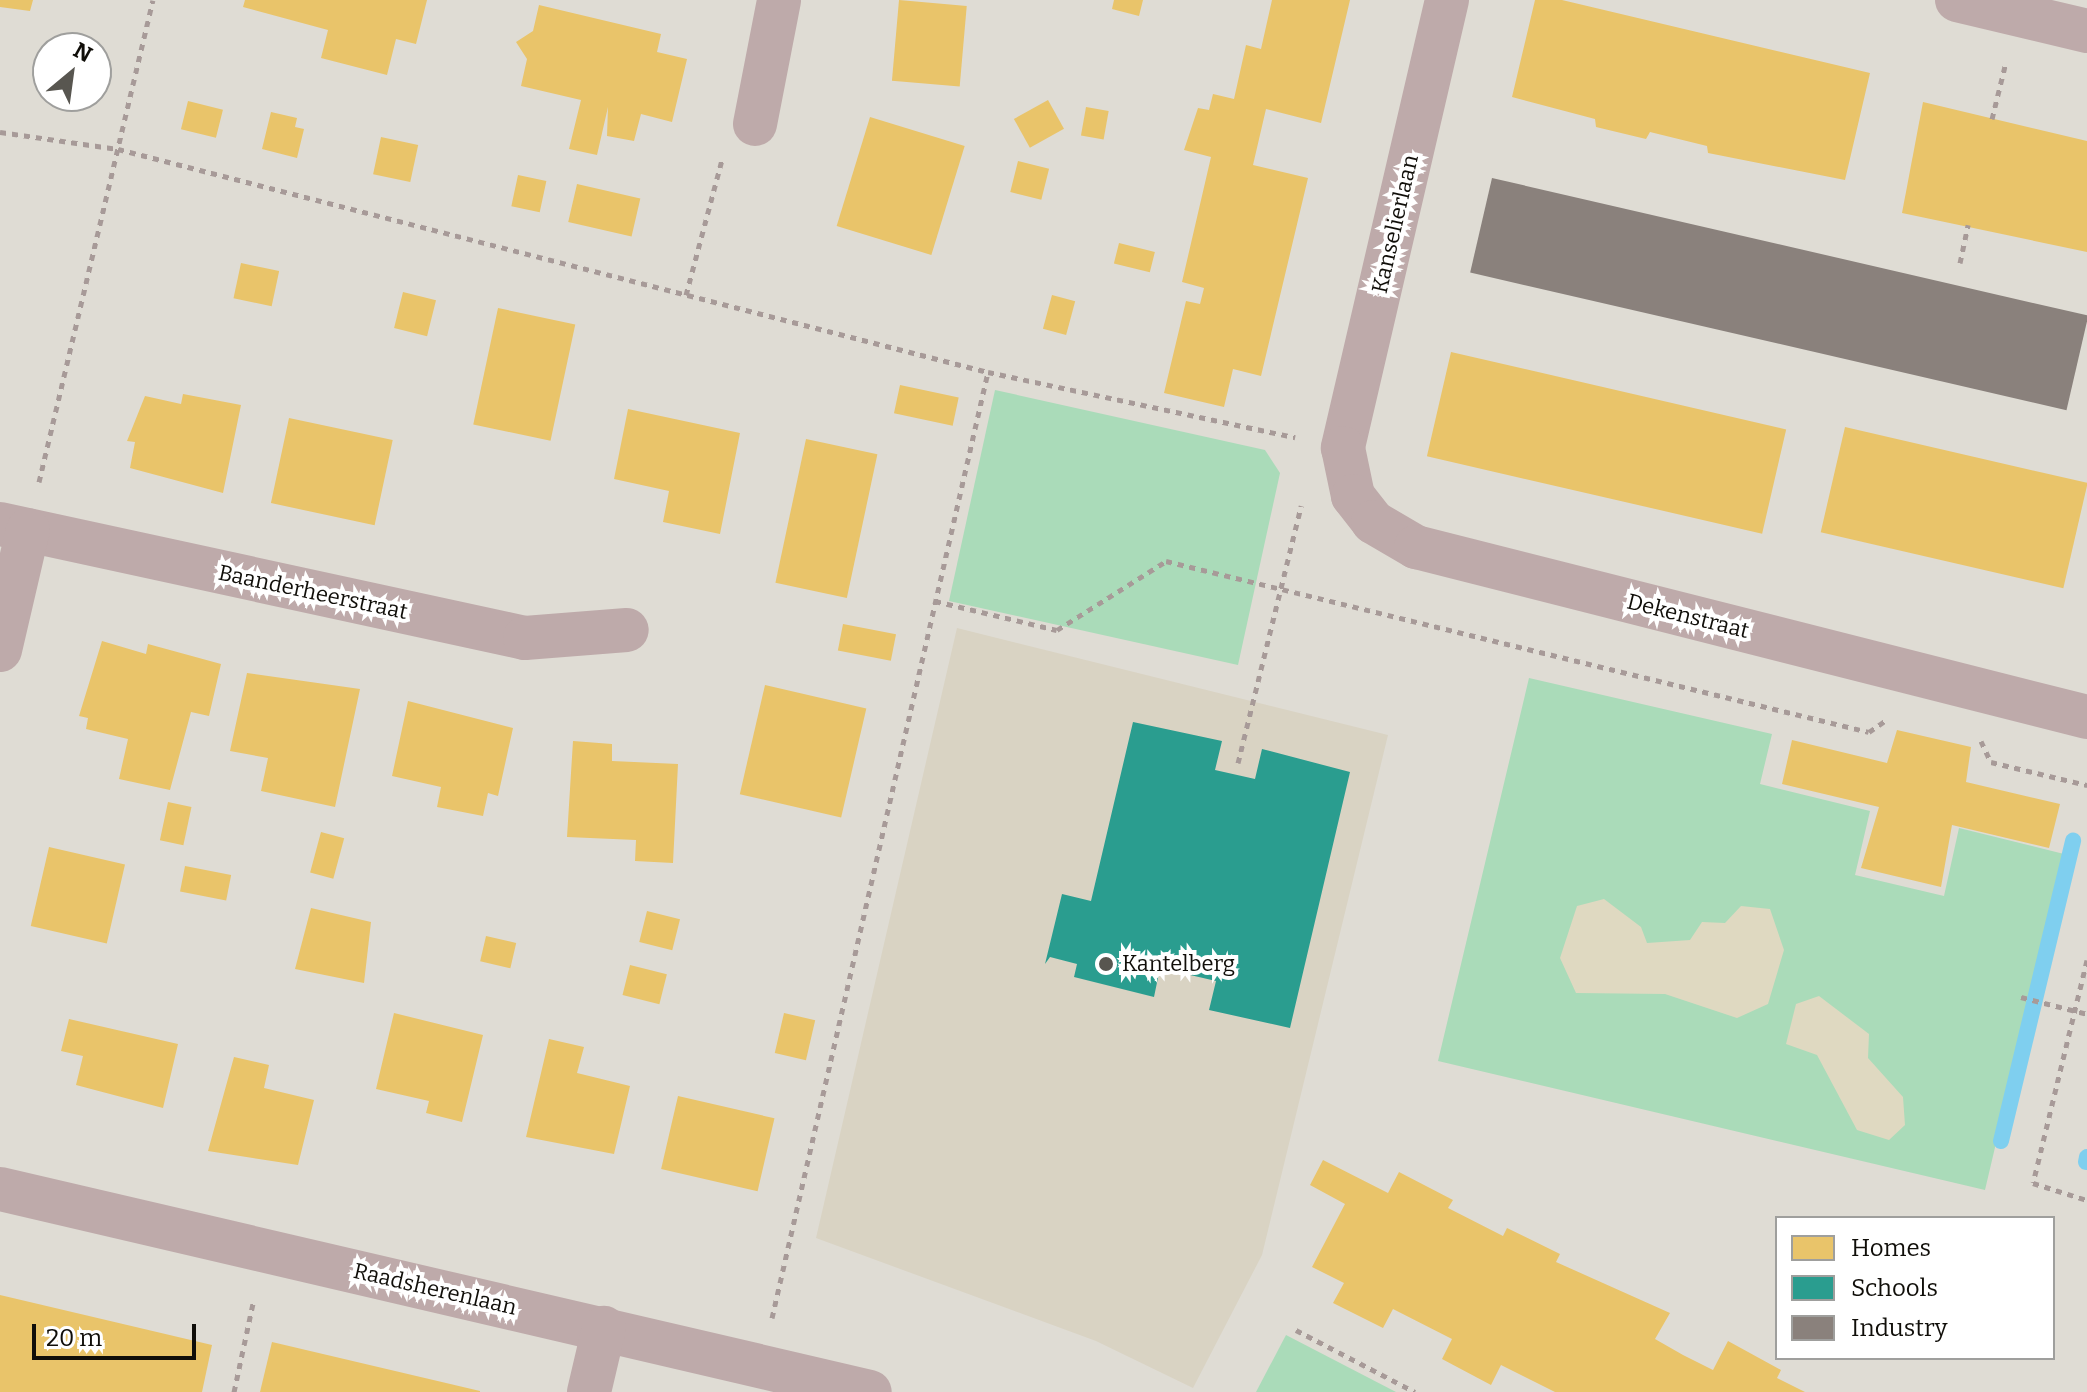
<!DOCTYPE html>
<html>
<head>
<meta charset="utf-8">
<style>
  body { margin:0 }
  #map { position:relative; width:2087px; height:1392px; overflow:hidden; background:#dfdcd4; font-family:Bitter,serif }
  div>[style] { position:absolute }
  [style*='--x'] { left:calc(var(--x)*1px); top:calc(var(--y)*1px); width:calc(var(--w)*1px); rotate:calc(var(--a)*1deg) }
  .built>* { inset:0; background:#d9d3c3 }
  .green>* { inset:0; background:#aadbb9 }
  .sand>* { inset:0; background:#dfd9c1 }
  .homes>* { inset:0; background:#e9c46a; transform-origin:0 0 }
  .schools>* { inset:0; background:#2a9d8f }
  .industry>* { inset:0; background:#8a817c; transform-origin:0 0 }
  .stream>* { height:16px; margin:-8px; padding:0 8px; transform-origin:8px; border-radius:8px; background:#7fcfef }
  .path>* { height:5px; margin-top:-2.5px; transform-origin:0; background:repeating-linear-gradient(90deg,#a79a98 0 6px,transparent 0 12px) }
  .minor>* { height:44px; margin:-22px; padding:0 22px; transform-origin:22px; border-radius:22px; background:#beaaaa }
  .dots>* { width:22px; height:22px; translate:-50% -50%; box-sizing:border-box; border:4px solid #fff; border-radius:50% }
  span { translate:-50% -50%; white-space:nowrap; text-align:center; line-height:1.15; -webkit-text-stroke:8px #fff; paint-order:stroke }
  .street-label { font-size:22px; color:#100e09 }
  .poi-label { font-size:22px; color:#100e09 }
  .left { translate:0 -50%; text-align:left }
  .legend { position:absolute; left:1775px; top:1216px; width:280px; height:144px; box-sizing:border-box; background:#fff; border:2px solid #9f9f9d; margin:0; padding:10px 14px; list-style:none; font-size:24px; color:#100e09 }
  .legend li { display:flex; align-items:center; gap:16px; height:40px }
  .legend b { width:40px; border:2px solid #9f9f9d }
  .north { position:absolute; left:32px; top:32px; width:80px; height:80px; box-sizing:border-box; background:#fff; border:2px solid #9f9f9d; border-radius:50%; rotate:29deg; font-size:22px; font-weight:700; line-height:32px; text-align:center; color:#100e09 }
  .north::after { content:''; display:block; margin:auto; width:28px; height:36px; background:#585650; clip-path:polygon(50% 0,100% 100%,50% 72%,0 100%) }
  .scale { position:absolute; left:32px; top:1324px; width:164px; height:36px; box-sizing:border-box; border:4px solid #100e09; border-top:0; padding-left:10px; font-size:24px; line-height:28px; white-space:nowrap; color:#100e09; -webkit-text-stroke:6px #fff; paint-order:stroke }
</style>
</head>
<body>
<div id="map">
  <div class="built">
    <div style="clip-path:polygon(957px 628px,1388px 735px,1262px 1255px,1193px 1388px,1096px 1341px,816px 1238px)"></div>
  </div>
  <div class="green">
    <div style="clip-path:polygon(995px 390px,1265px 450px,1280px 473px,1238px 665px,949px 601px)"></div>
    <div style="clip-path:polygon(1529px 678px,1772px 734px,1760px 784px,1870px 811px,1855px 875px,1944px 896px,1959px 828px,2064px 854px,1985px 1190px,1438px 1061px)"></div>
    <div style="clip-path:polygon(1286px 1335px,1396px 1392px,1256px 1392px)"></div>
  </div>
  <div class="sand">
    <div style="clip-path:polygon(1604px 899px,1641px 927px,1647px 943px,1690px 940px,1702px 922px,1725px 923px,1741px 906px,1770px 909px,1784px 950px,1768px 1004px,1737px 1018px,1665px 994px,1576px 993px,1560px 958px,1577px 906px)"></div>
    <div style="clip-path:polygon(1819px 996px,1869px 1034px,1868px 1058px,1903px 1097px,1905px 1125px,1889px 1140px,1857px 1130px,1817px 1055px,1786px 1044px,1796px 1004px)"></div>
  </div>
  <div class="homes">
    <div style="clip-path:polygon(0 0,33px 0,30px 11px,0 7px)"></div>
    <div style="clip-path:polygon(245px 0,427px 0,416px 44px,396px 39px,387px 75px,321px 58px,328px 30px,243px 7px)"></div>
    <div style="left:899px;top:0;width:68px;height:81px;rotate:5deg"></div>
    <div style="clip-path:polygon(1114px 0,1143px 0,1139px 16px,1112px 9px)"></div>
    <div style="clip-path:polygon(1272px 0,1350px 0,1321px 123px,1266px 109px,1253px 165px,1308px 178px,1261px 376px,1233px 369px,1224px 407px,1164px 393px,1186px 301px,1200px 304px,1204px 288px,1182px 282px,1211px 157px,1184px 150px,1198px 108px,1209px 110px,1213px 94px,1234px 99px,1246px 45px,1261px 49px)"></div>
    <div style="clip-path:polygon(1535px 0,1562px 0,1870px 73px,1845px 180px,1708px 153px,1707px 146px,1650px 132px,1646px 139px,1596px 127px,1595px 119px,1512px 97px)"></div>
    <div style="clip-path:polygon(539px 5px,661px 34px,657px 52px,687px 59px,672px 122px,641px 114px,634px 141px,607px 136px,608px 107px,597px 155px,569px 149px,581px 100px,521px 86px,527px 59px,516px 42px,533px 31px)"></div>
    <div style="left:1048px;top:100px;width:33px;height:39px;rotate:61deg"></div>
    <div style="left:188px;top:101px;width:36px;height:29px;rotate:14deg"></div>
    <div style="clip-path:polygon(1923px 102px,2087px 141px,2087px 252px,1902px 213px)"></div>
    <div style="left:1086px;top:107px;width:23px;height:29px;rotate:10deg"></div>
    <div style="clip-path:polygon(271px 112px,297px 118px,295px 127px,304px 129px,297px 158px,262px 149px)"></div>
    <div style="left:870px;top:117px;width:99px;height:114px;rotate:17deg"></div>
    <div style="left:381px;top:137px;width:38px;height:38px;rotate:12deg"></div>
    <div style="left:1018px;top:161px;width:32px;height:32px;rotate:14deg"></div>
    <div style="left:518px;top:175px;width:29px;height:32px;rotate:12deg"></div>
    <div style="left:577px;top:184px;width:65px;height:39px;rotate:13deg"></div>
    <div style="left:1119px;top:243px;width:37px;height:21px;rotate:14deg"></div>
    <div style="left:241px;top:263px;width:39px;height:36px;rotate:12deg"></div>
    <div style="left:403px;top:292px;width:34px;height:37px;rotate:14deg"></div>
    <div style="left:1052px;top:295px;width:24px;height:35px;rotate:15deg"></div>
    <div style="left:498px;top:308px;width:79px;height:119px;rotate:12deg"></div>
    <div style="left:1451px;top:352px;width:344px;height:107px;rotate:13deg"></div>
    <div style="left:900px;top:385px;width:60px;height:29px;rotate:12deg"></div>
    <div style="clip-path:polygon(183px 394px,241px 405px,223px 493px,130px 468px,135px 442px,127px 441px,145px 396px,181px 404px)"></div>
    <div style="clip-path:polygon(628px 409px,740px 433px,720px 534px,663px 522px,669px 491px,614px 479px)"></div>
    <div style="left:289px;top:418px;width:106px;height:87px;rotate:12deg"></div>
    <div style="left:1845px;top:427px;width:249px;height:108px;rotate:13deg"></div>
    <div style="left:806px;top:439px;width:73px;height:147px;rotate:12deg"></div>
    <div style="left:843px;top:624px;width:54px;height:27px;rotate:11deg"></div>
    <div style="clip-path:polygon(102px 641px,146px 654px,148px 644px,221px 664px,209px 716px,191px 712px,170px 790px,119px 779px,128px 739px,86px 729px,88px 718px,79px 716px)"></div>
    <div style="clip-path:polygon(247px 673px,360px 689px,335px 807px,261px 791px,268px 758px,230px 751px)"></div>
    <div style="left:765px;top:685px;width:104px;height:112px;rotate:13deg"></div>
    <div style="clip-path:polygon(408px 701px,513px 728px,498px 796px,488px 793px,483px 816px,437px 807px,441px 787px,392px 776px)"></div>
    <div style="clip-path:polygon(1897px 730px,1971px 747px,1966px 782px,2060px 804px,2049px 848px,1952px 825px,1941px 887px,1861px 868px,1879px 807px,1782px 784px,1792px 740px,1887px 763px)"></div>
    <div style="clip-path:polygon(573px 741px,612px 744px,612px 761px,678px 764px,673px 863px,635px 861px,636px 840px,567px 837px)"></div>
    <div style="left:168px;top:802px;width:24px;height:39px;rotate:12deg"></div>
    <div style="left:321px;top:832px;width:24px;height:42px;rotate:15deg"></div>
    <div style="left:49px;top:847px;width:78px;height:81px;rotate:13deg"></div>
    <div style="left:185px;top:866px;width:47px;height:26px;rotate:11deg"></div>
    <div style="clip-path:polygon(311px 908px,371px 922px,364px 983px,295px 969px)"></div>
    <div style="left:647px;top:911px;width:34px;height:32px;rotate:14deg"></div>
    <div style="left:486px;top:936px;width:31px;height:26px;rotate:13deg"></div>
    <div style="left:630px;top:965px;width:38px;height:31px;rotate:14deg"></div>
    <div style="clip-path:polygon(394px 1013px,483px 1035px,462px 1122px,426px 1113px,429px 1101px,376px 1089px)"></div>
    <div style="left:784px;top:1013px;width:32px;height:41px;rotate:13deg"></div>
    <div style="clip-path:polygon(69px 1019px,178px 1044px,163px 1108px,76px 1085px,83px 1056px,61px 1051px)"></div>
    <div style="clip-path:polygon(549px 1039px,584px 1047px,577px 1073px,630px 1086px,614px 1154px,526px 1137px)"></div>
    <div style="clip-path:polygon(234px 1057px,269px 1065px,264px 1088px,314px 1100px,298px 1165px,208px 1151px)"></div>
    <div style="left:678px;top:1096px;width:99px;height:75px;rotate:13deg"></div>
    <div style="clip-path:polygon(1323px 1160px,1388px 1193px,1399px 1172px,1453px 1200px,1448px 1208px,1503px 1236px,1507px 1228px,1560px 1254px,1556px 1262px,1670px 1313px,1655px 1339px,1683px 1355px,1713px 1370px,1728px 1341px,1781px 1370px,1777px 1378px,1805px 1392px,1555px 1392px,1501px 1365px,1491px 1385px,1442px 1359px,1452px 1339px,1393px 1309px,1383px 1328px,1333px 1303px,1344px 1283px,1312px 1267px,1345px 1204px,1310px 1185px)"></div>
    <div style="clip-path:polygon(0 1295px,212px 1345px,202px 1392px,0 1392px)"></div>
    <div style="clip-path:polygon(272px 1342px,480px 1391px,480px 1392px,260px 1392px)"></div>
  </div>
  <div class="schools">
    <div style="clip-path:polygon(1133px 722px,1222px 741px,1215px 770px,1255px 779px,1262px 749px,1350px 772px,1290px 1028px,1209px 1010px,1216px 981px,1160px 968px,1154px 997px,1074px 977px,1077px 964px,1050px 957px,1045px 964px,1062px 894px,1091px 901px)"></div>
  </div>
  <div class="industry">
    <div style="left:1492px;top:178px;width:612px;height:97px;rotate:13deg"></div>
  </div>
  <div class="stream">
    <div style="--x:2001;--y:1141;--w:309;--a:-76.5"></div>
    <div style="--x:2086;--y:1162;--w:5;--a:-79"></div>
  </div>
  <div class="path">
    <div style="--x:1992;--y:119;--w:59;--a:-76.2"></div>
    <div style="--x:0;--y:132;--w:119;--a:8.2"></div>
    <div style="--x:118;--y:149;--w:898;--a:14.38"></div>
    <div style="--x:988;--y:372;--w:314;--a:12"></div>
    <div style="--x:1960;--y:263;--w:39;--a:-78"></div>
    <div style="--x:686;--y:295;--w:140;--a:-75.1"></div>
    <div style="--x:39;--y:482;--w:495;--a:-76.7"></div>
    <div style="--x:935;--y:601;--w:125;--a:13.4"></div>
    <div style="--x:1057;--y:630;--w:129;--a:-32.3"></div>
    <div style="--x:1166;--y:561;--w:723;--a:13.67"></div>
    <div style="--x:1869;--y:732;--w:21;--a:-35"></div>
    <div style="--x:1981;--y:741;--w:23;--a:65"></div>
    <div style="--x:1991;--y:762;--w:99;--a:13.5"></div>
    <div style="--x:1238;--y:763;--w:265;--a:-76.2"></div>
    <div style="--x:2087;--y:960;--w:229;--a:103.6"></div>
    <div style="--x:2033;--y:1183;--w:57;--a:17.5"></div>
    <div style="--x:2021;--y:997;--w:68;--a:14.4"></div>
    <div style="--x:772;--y:1318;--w:970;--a:-77.14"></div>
    <div style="--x:1296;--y:1330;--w:134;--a:27.5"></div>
    <div style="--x:234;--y:1392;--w:95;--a:-77.9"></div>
  </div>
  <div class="minor">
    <div style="--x:1447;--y:0;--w:460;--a:103.1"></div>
    <div style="--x:1343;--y:448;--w:49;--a:78.2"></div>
    <div style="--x:1353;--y:496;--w:33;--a:52"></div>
    <div style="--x:1373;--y:522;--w:50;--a:30.2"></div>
    <div style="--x:1416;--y:547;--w:692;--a:14.22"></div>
    <div style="--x:1957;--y:0;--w:134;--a:13.4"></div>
    <div style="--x:755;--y:124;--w:126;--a:-79"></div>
    <div style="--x:0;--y:524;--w:537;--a:12.25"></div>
    <div style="--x:525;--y:638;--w:102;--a:-4.5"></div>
    <div style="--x:0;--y:650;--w:123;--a:-76.9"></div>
    <div style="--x:0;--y:1189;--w:893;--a:13.13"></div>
    <div style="--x:589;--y:1392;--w:66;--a:-76.8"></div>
  </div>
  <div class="dots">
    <div style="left:1106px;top:964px;background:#585650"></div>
  </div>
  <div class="street-label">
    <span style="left:1395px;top:224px;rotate:-77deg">Kanselierlaan</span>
    <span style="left:313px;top:592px;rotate:12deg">Baanderheerstraat</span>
    <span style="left:1688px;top:616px;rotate:14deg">Dekenstraat</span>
    <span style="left:435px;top:1289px;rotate:13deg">Raadsherenlaan</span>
  </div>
  <div class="poi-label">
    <span class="left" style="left:1122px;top:964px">Kantelberg</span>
  </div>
  <ul class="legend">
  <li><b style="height:22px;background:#e9c46a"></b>Homes</li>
  <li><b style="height:22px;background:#2a9d8f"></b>Schools</li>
  <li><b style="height:22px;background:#8a817c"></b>Industry</li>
  </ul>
  <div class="north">N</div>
  <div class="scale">20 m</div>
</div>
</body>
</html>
